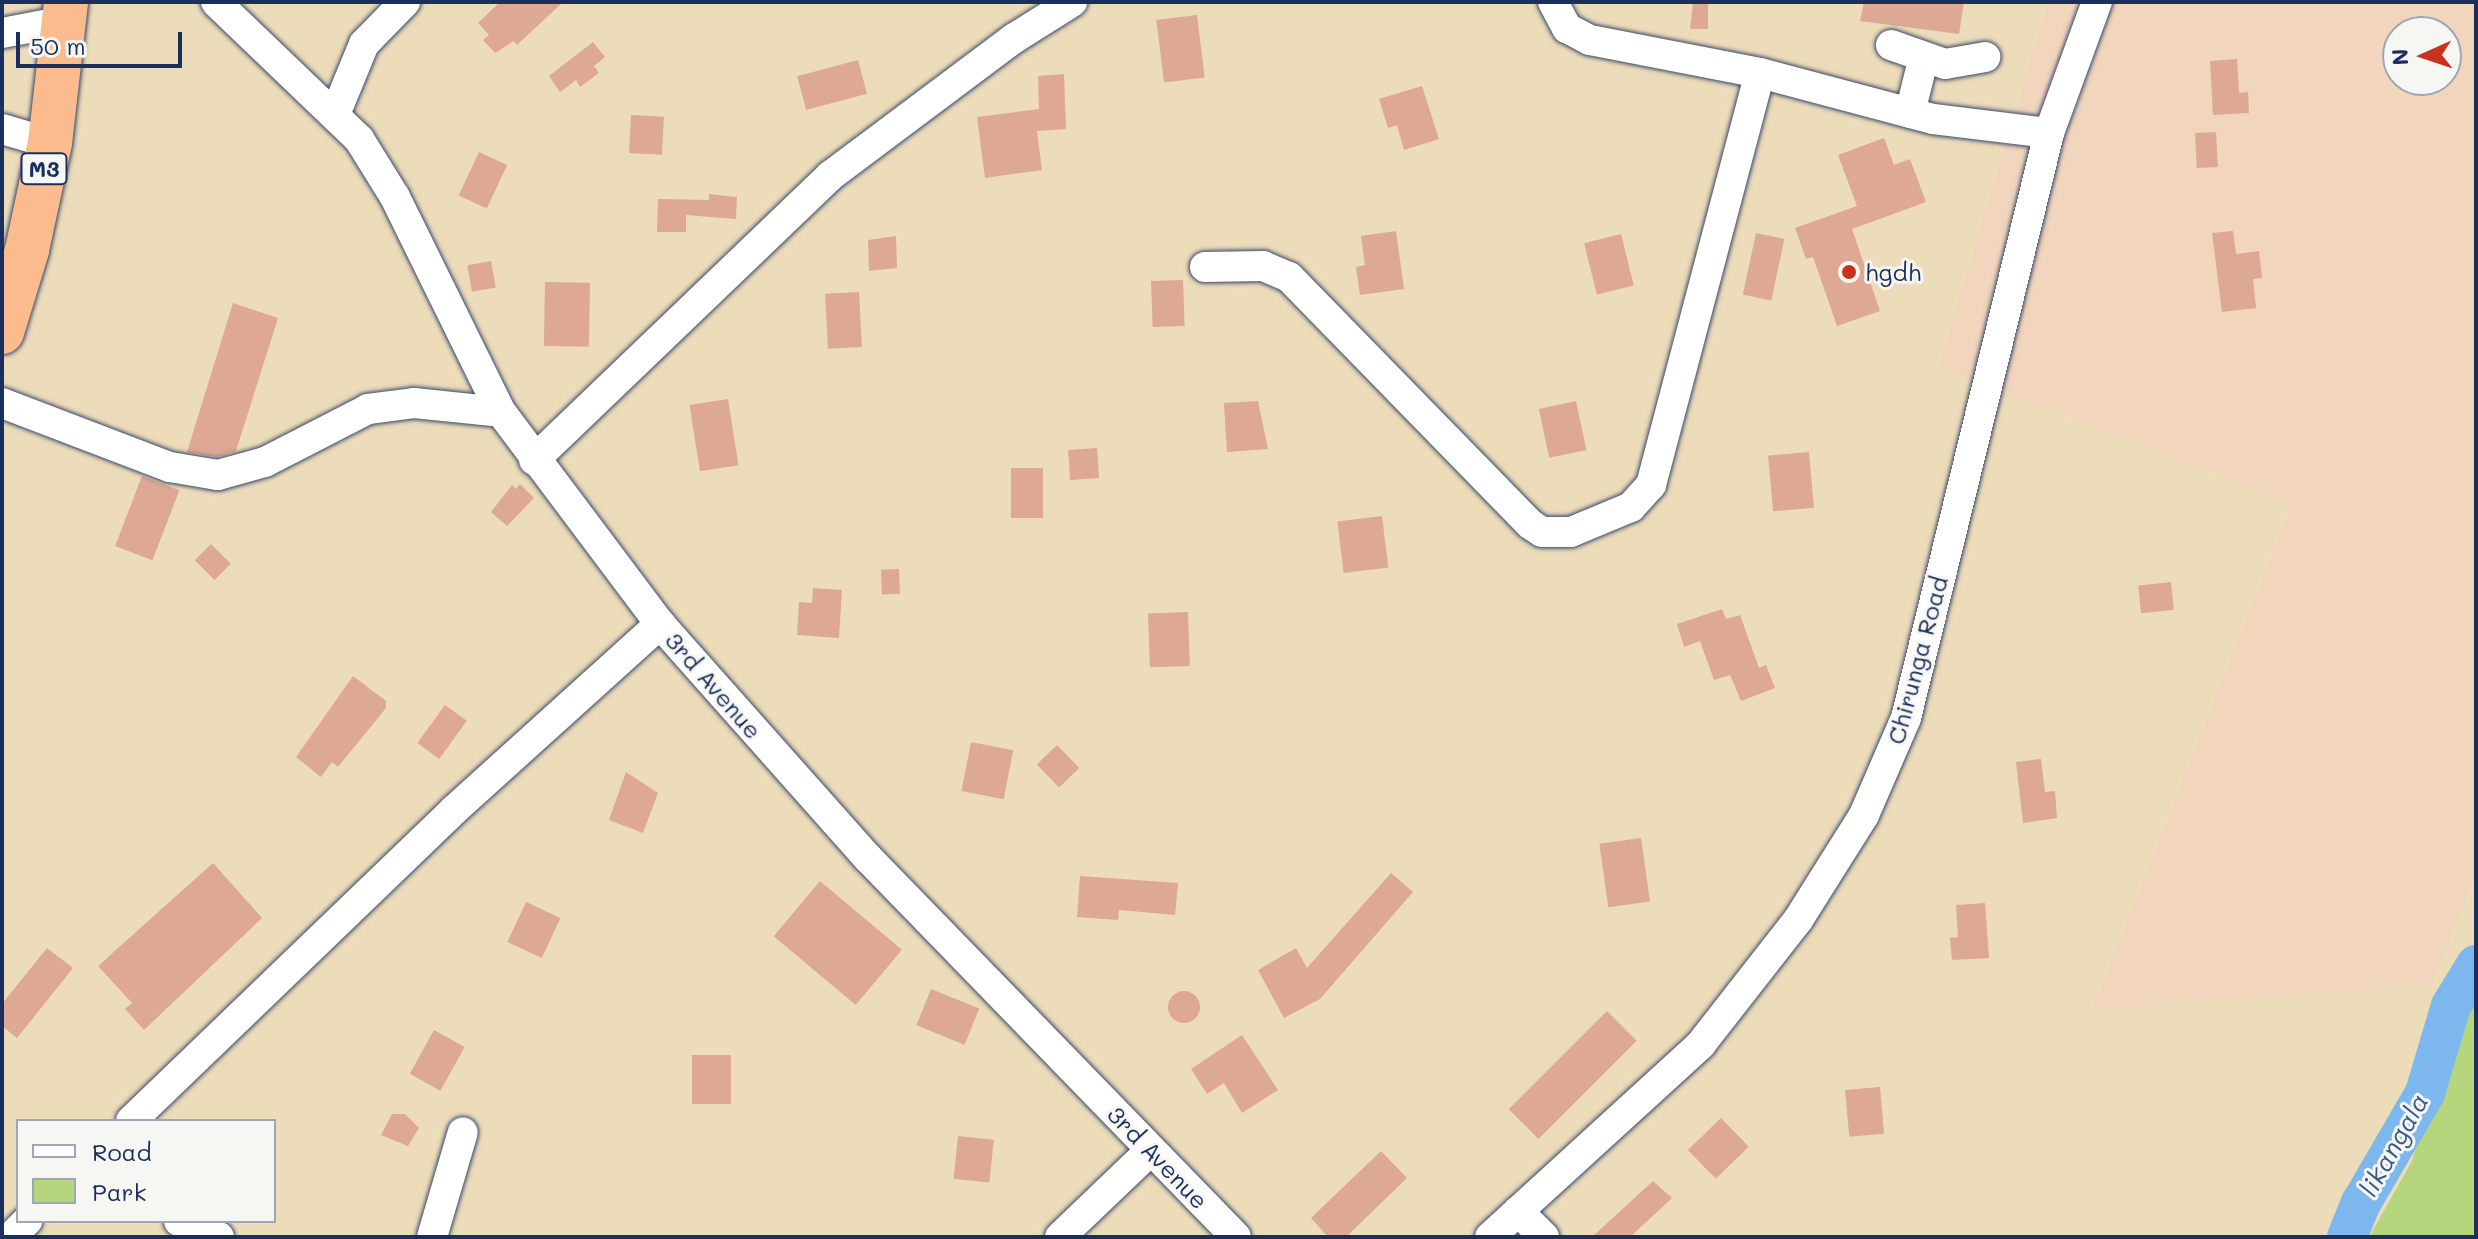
<!DOCTYPE html>
<html>
<head>
<meta charset="utf-8">
<style>
  body { margin:0 }
  #map { position:relative; width:2478px; height:1239px; overflow:hidden; background:#eddcb9; font-family:Mali,sans-serif }
  div>[style] { position:absolute }
  [style*='--x'] { left:calc(var(--x)*1px); top:calc(var(--y)*1px); width:calc(var(--w)*1px); rotate:calc(var(--a)*1deg) }
  .built>* { inset:0; background:#f1d5bd }
  .green>* { inset:0; background:#b6d67e }
  .river>* { height:40px; margin:-20px; padding:0 20px; transform-origin:20px; border-radius:20px; background:#7cb7ed }
  .building>* { inset:0; background:#dda894; transform-origin:0 0 }
  .round { border-radius:50% }
  .roads { filter:drop-shadow(0 0 2px #3a496c) drop-shadow(0 0 2px #3a496c) }
  .minor>* { height:30px; margin:-15px; padding:0 15px; transform-origin:15px; border-radius:15px; background:#fff }
  .highway>* { height:44px; margin:-22px; padding:0 22px; transform-origin:22px; border-radius:22px; background:#fbbb8c }
  .dots>* { width:22px; height:22px; translate:-50% -50%; box-sizing:border-box; border:4px solid #f6f6f2; border-radius:50% }
  span { translate:-50% -50%; white-space:nowrap; text-align:center; line-height:1.15; -webkit-text-stroke:6px #f6f6f2; paint-order:stroke }
  .shield-label span { padding:2px 6px; background:#f6f6f2; border:2px solid; border-radius:6px; -webkit-text-stroke-width:0 }
  .shield-label { font-size:22px; color:#1b2f5e; font-weight:700 }
  .poi-label { font-size:24px; color:#1b2f5e }
  .left { translate:0 -50%; text-align:left }
  .street-label { font-size:24px; color:#1b2f5e }
  .water-label { font-size:26px; color:#385889; font-style:italic }
  .frame { position:absolute; inset:0; border:4px solid #1b2f5e; pointer-events:none }
  .legend { position:absolute; left:16px; top:1119px; width:260px; height:104px; box-sizing:border-box; background:#f6f6f2; border:2px solid #9ea6b7; margin:0; padding:10px 14px; list-style:none; font-size:24px; color:#1b2f5e }
  .legend li { display:flex; align-items:center; gap:16px; height:40px }
  .legend b { width:40px; border:2px solid #9ea6b7 }
  .north { position:absolute; left:2382px; top:16px; width:80px; height:80px; box-sizing:border-box; background:#f6f6f2; border:2px solid #9ea6b7; border-radius:50%; rotate:267deg; font-size:22px; font-weight:700; line-height:32px; text-align:center; color:#1b2f5e }
  .north::after { content:''; display:block; margin:auto; width:28px; height:36px; background:#c8321e; clip-path:polygon(50% 0,100% 100%,50% 72%,0 100%) }
  .scale { position:absolute; left:16px; top:32px; width:166px; height:36px; box-sizing:border-box; border:4px solid #1b2f5e; border-top:0; padding-left:10px; font-size:24px; line-height:28px; white-space:nowrap; color:#1b2f5e; -webkit-text-stroke:6px #f6f6f2; paint-order:stroke }
</style>
</head>
<body>
<div id="map">
  <div class="built">
    <div style="clip-path:polygon(evenodd,2048px 2px,2476px 2px,2476px 875px,2431px 985px,2093px 1009px,2292px 504px,1939px 367px,2048px 2px,2398px 32px,2446px 32px,2446px 80px,2398px 80px,2398px 32px)"></div>
  </div>
  <div class="green">
    <div style="clip-path:polygon(2476px 993px,2476px 1237px,2369px 1237px,2412px 1161px,2436px 1066px)"></div>
  </div>
  <div class="river">
    <div style="--x:2347;--y:1237;--w:37;--a:-68"></div>
    <div style="--x:2361;--y:1203;--w:127;--a:-59.8"></div>
    <div style="--x:2425;--y:1093;--w:91;--a:-73.4"></div>
    <div style="--x:2451;--y:1006;--w:48;--a:-58.6"></div>
  </div>
  <div class="building">
    <div style="clip-path:polygon(500px 2px,563px 2px,517px 45px,514px 41px,495px 53px,483px 40px,489px 35px,478px 23px)"></div>
    <div style="clip-path:polygon(1693px 2px,1708px 2px,1708px 29px,1690px 29px)"></div>
    <div style="clip-path:polygon(1864px 2px,1964px 2px,1959px 34px,1860px 21px)"></div>
    <div style="left:1197px;top:15px;width:63px;height:41px;rotate:83deg"></div>
    <div style="clip-path:polygon(593px 42px,605px 57px,594px 66px,599px 73px,580px 87px,576px 80px,560px 92px,549px 76px)"></div>
    <div style="clip-path:polygon(2237px 59px,2239px 93px,2248px 92px,2249px 113px,2213px 115px,2210px 61px)"></div>
    <div style="left:858px;top:60px;width:35px;height:63px;rotate:75deg"></div>
    <div style="clip-path:polygon(1064px 74px,1066px 129px,1037px 131px,1042px 170px,985px 178px,977px 117px,1039px 109px,1038px 76px)"></div>
    <div style="clip-path:polygon(1422px 86px,1439px 139px,1404px 150px,1397px 125px,1388px 128px,1379px 99px)"></div>
    <div style="left:631px;top:115px;width:33px;height:38px;rotate:3deg"></div>
    <div style="left:2216px;top:132px;width:35px;height:21px;rotate:87deg"></div>
    <div style="clip-path:polygon(1884px 138px,1894px 165px,1910px 159px,1926px 202px,1852px 229px,1880px 311px,1837px 326px,1813px 257px,1806px 259px,1795px 228px,1857px 206px,1838px 155px)"></div>
    <div style="left:479px;top:152px;width:31px;height:48px;rotate:25deg"></div>
    <div style="clip-path:polygon(709px 194px,737px 197px,736px 219px,686px 215px,686px 232px,657px 232px,658px 199px,709px 200px)"></div>
    <div style="clip-path:polygon(1396px 231px,1404px 289px,1360px 295px,1356px 267px,1365px 265px,1361px 236px)"></div>
    <div style="clip-path:polygon(2233px 231px,2236px 254px,2259px 251px,2262px 278px,2253px 279px,2256px 308px,2222px 312px,2212px 233px)"></div>
    <div style="left:1756px;top:233px;width:29px;height:63px;rotate:12deg"></div>
    <div style="left:1621px;top:234px;width:53px;height:38px;rotate:76deg"></div>
    <div style="clip-path:polygon(896px 236px,897px 268px,869px 271px,868px 240px)"></div>
    <div style="left:491px;top:261px;width:27px;height:24px;rotate:80deg"></div>
    <div style="left:1183px;top:280px;width:46px;height:32px;rotate:88deg"></div>
    <div style="left:545px;top:282px;width:45px;height:64px;rotate:1deg"></div>
    <div style="left:859px;top:292px;width:55px;height:34px;rotate:87deg"></div>
    <div style="clip-path:polygon(233px 303px,278px 318px,236px 451px,217px 457px,187px 452px)"></div>
    <div style="left:728px;top:399px;width:67px;height:39px;rotate:81deg"></div>
    <div style="clip-path:polygon(1258px 401px,1268px 449px,1227px 452px,1224px 403px)"></div>
    <div style="left:1576px;top:401px;width:50px;height:38px;rotate:78deg"></div>
    <div style="left:1097px;top:448px;width:30px;height:29px;rotate:86deg"></div>
    <div style="left:1809px;top:452px;width:56px;height:41px;rotate:85deg"></div>
    <div style="left:1011px;top:468px;width:32px;height:50px"></div>
    <div style="left:142px;top:476px;width:40px;height:75px;rotate:21deg"></div>
    <div style="clip-path:polygon(520px 484px,534px 498px,507px 526px,491px 512px,512px 485px,516px 489px)"></div>
    <div style="left:1382px;top:516px;width:52px;height:45px;rotate:83deg"></div>
    <div style="left:211px;top:544px;width:28px;height:23px;rotate:45deg"></div>
    <div style="left:899px;top:569px;width:25px;height:18px;rotate:88deg"></div>
    <div style="left:2171px;top:582px;width:28px;height:33px;rotate:84deg"></div>
    <div style="clip-path:polygon(813px 588px,842px 590px,839px 638px,797px 635px,799px 602px,812px 603px)"></div>
    <div style="clip-path:polygon(1722px 609px,1726px 619px,1740px 615px,1759px 668px,1766px 665px,1775px 688px,1741px 701px,1730px 675px,1714px 680px,1700px 641px,1684px 647px,1677px 624px)"></div>
    <div style="left:1188px;top:612px;width:54px;height:40px;rotate:88deg"></div>
    <div style="clip-path:polygon(353px 676px,386px 701px,386px 708px,338px 767px,332px 762px,321px 777px,296px 757px)"></div>
    <div style="left:445px;top:705px;width:27px;height:47px;rotate:36deg"></div>
    <div style="left:971px;top:742px;width:43px;height:50px;rotate:11deg"></div>
    <div style="left:1057px;top:745px;width:32px;height:28px;rotate:46deg"></div>
    <div style="clip-path:polygon(2041px 759px,2045px 792px,2055px 791px,2057px 818px,2023px 823px,2016px 762px)"></div>
    <div style="clip-path:polygon(626px 772px,658px 793px,643px 833px,609px 820px)"></div>
    <div style="left:1641px;top:838px;width:64px;height:42px;rotate:82deg"></div>
    <div style="clip-path:polygon(213px 863px,262px 918px,144px 1030px,125px 1009px,132px 1003px,98px 966px)"></div>
    <div style="clip-path:polygon(1391px 873px,1413px 892px,1320px 999px,1284px 1018px,1258px 970px,1296px 948px,1307px 968px)"></div>
    <div style="clip-path:polygon(1080px 876px,1178px 883px,1175px 915px,1119px 910px,1118px 920px,1077px 917px)"></div>
    <div style="left:820px;top:881px;width:107px;height:72px;rotate:40deg"></div>
    <div style="left:526px;top:902px;width:38px;height:44px;rotate:25deg"></div>
    <div style="clip-path:polygon(1985px 903px,1989px 958px,1952px 960px,1950px 938px,1958px 937px,1956px 905px)"></div>
    <div style="clip-path:polygon(47px 948px,73px 968px,17px 1038px,2px 1026px,2px 1004px)"></div>
    <div style="left:931px;top:989px;width:52px;height:39px;rotate:22deg"></div>
    <div class="round" style="left:1168px;top:991px;width:32px;height:32px"></div>
    <div style="left:1607px;top:1011px;width:42px;height:139px;rotate:45deg"></div>
    <div style="left:434px;top:1030px;width:35px;height:50px;rotate:29deg"></div>
    <div style="clip-path:polygon(1242px 1035px,1278px 1090px,1242px 1113px,1224px 1083px,1207px 1094px,1191px 1069px)"></div>
    <div style="left:731px;top:1055px;width:49px;height:39px;rotate:90deg"></div>
    <div style="left:1880px;top:1087px;width:47px;height:35px;rotate:85deg"></div>
    <div style="clip-path:polygon(392px 1114px,405px 1114px,419px 1128px,408px 1146px,381px 1135px)"></div>
    <div style="left:1721px;top:1118px;width:40px;height:46px;rotate:46deg"></div>
    <div style="left:958px;top:1136px;width:36px;height:43px;rotate:6deg"></div>
    <div style="clip-path:polygon(1381px 1151px,1407px 1178px,1346px 1237px,1328px 1237px,1311px 1218px)"></div>
    <div style="clip-path:polygon(1653px 1181px,1672px 1198px,1630px 1237px,1592px 1237px)"></div>
  </div>
  <div class="roads">
    <div class="minor">
      <div style="--x:216;--y:2;--w:198;--a:43.8"></div>
      <div style="--x:359;--y:139;--w:68;--a:58.2"></div>
      <div style="--x:395;--y:197;--w:240;--a:63.8"></div>
      <div style="--x:501;--y:412;--w:265;--a:53.1"></div>
      <div style="--x:660;--y:624;--w:313;--a:48.4"></div>
      <div style="--x:868;--y:858;--w:528;--a:45.84"></div>
      <div style="--x:1553;--y:2;--w:30;--a:62"></div>
      <div style="--x:1567;--y:28;--w:26;--a:28"></div>
      <div style="--x:1590;--y:40;--w:173;--a:11"></div>
      <div style="--x:1760;--y:73;--w:179;--a:14.9"></div>
      <div style="--x:1933;--y:119;--w:117;--a:6.9"></div>
      <div style="--x:2;--y:33;--w:64;--a:-10.8"></div>
      <div style="--x:1891;--y:45;--w:57;--a:19.4"></div>
      <div style="--x:1945;--y:64;--w:41;--a:-9.9"></div>
      <div style="--x:336;--y:112;--w:74;--a:-67.6"></div>
      <div style="--x:364;--y:44;--w:59;--a:-45.7"></div>
      <div style="--x:1910;--y:113;--w:55;--a:-76.2"></div>
      <div style="--x:2;--y:129;--w:50;--a:16.3"></div>
      <div style="--x:1205;--y:267;--w:58;--a:-1"></div>
      <div style="--x:1263;--y:266;--w:28;--a:23"></div>
      <div style="--x:1289;--y:277;--w:345;--a:45.7"></div>
      <div style="--x:1530;--y:524;--w:14;--a:34"></div>
      <div style="--x:1542;--y:532;--w:29;--a:0"></div>
      <div style="--x:1571;--y:532;--w:65;--a:-22.6"></div>
      <div style="--x:1631;--y:507;--w:30;--a:-48"></div>
      <div style="--x:1651;--y:485;--w:426;--a:-75.2"></div>
      <div style="--x:2;--y:403;--w:180;--a:20.9"></div>
      <div style="--x:170;--y:467;--w:49;--a:9.5"></div>
      <div style="--x:218;--y:475;--w:49;--a:-15.5"></div>
      <div style="--x:265;--y:462;--w:116;--a:-27.2"></div>
      <div style="--x:368;--y:409;--w:46;--a:-7.4"></div>
      <div style="--x:414;--y:403;--w:87;--a:5.9"></div>
      <div style="--x:534;--y:460;--w:410;--a:-43.8"></div>
      <div style="--x:830;--y:176;--w:229;--a:-36.8"></div>
      <div style="--x:1013;--y:39;--w:70;--a:-32.1"></div>
      <div style="--x:131;--y:1121;--w:448;--a:-43.9"></div>
      <div style="--x:454;--y:810;--w:278;--a:-42.1"></div>
      <div style="--x:1518;--y:1211;--w:37;--a:45"></div>
      <div style="--x:179;--y:1221;--w:43;--a:21.8"></div>
      <div style="--x:11;--y:1237;--w:23;--a:-45"></div>
      <div style="--x:432;--y:1237;--w:109;--a:-73.6"></div>
      <div style="--x:1060;--y:1237;--w:126;--a:-43.7"></div>
      <div style="--x:1490;--y:1237;--w:286;--a:-42.4"></div>
      <div style="--x:1701;--y:1044;--w:157;--a:-52"></div>
      <div style="--x:1798;--y:920;--w:124;--a:-57.8"></div>
      <div style="--x:1864;--y:815;--w:106;--a:-66.6"></div>
      <div style="--x:1906;--y:718;--w:602;--a:-76.26"></div>
      <div style="--x:2049;--y:133;--w:140;--a:-69.9"></div>
    </div>
    <div class="highway">
      <div style="--x:2;--y:332;--w:86;--a:-73"></div>
      <div style="--x:27;--y:250;--w:109;--a:-77.9"></div>
      <div style="--x:50;--y:143;--w:142;--a:-83.5"></div>
    </div>
  </div>
  <div class="dots">
    <div style="left:1849px;top:272px;background:#c8321e"></div>
  </div>
  <div class="shield-label">
    <span style="left:44px;top:169px">M3</span>
  </div>
  <div class="poi-label">
    <span class="left" style="left:1865px;top:272px">hgdh</span>
  </div>
  <div class="street-label">
    <span style="left:1917px;top:660px;rotate:-75deg">Chirunga Road</span>
    <span style="left:714px;top:685px;rotate:49deg">3rd Avenue</span>
    <span style="left:1158px;top:1157px;rotate:46deg">3rd Avenue</span>
  </div>
  <div class="water-label">
    <span style="left:2394px;top:1145px;rotate:-61deg">likangala</span>
  </div>
  <div class="frame"></div>
  <ul class="legend">
  <li><b style="height:10px;background:#fff"></b>Road</li>
  <li><b style="height:22px;background:#b6d67e"></b>Park</li>
  </ul>
  <div class="north">N</div>
  <div class="scale">50 m</div>
</div>
</body>
</html>
